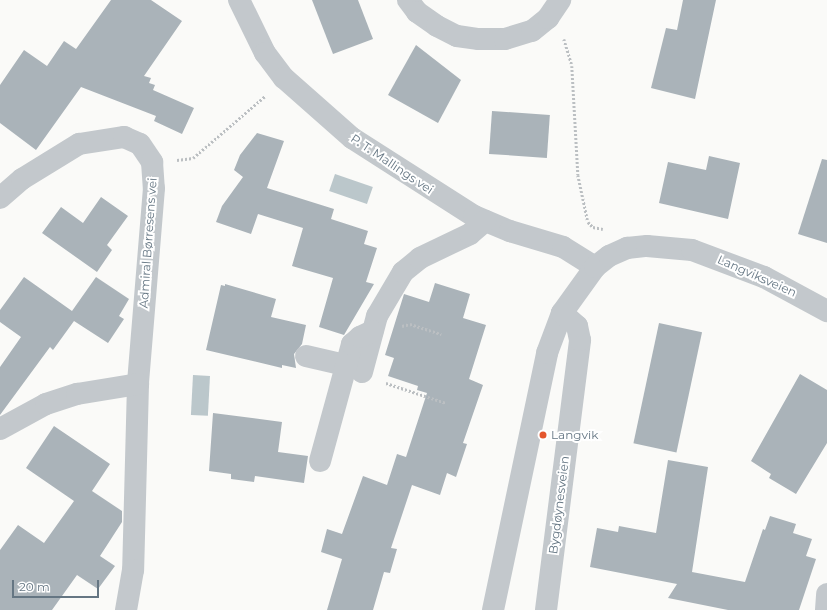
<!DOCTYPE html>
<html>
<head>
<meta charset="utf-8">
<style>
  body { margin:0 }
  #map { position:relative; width:827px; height:610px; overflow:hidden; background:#fafaf8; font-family:Montserrat,sans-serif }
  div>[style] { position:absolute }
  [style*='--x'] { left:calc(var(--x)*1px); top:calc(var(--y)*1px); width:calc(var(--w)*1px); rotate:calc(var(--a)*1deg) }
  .water>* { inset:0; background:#bbc7cb; transform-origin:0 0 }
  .building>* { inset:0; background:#aab3b9; transform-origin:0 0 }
  .path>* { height:2.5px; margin-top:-1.25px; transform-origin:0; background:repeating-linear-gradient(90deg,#bbbfc2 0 2px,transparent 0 4px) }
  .minor>* { height:22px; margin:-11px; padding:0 11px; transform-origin:11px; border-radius:11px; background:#c3c8cc }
  .dots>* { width:11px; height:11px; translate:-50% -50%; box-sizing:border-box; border:2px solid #fff; border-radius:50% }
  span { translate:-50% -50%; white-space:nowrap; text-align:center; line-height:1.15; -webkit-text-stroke:4px #fff; paint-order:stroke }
  .street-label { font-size:12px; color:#657683 }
  .poi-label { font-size:12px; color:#657683 }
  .left { translate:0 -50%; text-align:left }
  .scale { position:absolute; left:12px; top:580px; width:87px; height:18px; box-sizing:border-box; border:2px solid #657683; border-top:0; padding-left:5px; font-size:12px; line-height:14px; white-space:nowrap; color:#657683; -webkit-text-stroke:3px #fff; paint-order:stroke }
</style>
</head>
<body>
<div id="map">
  <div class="water">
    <div style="left:335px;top:174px;width:40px;height:18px;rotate:19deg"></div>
    <div style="left:193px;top:375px;width:17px;height:40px;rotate:3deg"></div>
  </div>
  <div class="building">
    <div style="clip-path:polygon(111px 0,151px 0,182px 21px,144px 76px,151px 78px,149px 83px,155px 85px,153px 90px,194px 108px,182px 134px,154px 121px,156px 116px,81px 87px,36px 150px,0 123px,0 85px,24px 50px,47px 66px,64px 41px,76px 49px)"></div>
    <div style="clip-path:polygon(312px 0,358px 0,373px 39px,333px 54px)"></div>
    <div style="clip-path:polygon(683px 0,716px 0,695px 99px,651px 88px,666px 28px,677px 30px)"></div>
    <div style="clip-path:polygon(416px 45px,461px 80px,438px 123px,388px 95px)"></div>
    <div style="left:492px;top:111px;width:58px;height:43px;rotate:4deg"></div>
    <div style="clip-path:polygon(257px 133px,284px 141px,267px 188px,334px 209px,331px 219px,368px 231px,364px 244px,377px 248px,366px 282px,374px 284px,344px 335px,319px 327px,333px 278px,292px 266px,303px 228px,258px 214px,251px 234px,216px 222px,222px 206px,243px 177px,234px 170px,240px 155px)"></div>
    <div style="clip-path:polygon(709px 156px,740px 163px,728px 219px,659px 203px,668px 162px,706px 170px)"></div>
    <div style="clip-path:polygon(822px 159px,827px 160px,827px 243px,798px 234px)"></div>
    <div style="clip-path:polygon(101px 197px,128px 216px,107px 245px,112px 250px,97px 272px,42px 233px,61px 207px,83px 223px)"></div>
    <div style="clip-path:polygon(24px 277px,72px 311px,96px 277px,129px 299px,119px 316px,124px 319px,108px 343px,74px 321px,53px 350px,50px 347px,0 415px,0 367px,21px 337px,0 322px,0 310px)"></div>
    <div style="clip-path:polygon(435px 283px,470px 294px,463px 318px,486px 325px,469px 379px,483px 385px,463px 443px,467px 444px,456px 477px,447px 473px,440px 495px,412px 485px,391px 548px,397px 549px,390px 573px,384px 572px,373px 610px,327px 610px,342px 559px,321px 552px,327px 529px,342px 534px,363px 476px,387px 485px,397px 454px,406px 457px,427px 393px,417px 390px,418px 386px,388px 376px,394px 358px,385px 355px,404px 294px,429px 302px)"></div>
    <div style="clip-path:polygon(225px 284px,276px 299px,271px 317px,306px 325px,302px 344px,294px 354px,296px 368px,282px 365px,282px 368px,206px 350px,221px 285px,225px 286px)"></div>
    <div style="left:659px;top:323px;width:44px;height:123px;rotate:12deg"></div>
    <div style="clip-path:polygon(800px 374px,827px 390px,827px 443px,796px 494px,769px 478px,771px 474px,751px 461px)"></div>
    <div style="clip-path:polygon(213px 413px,282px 422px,278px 452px,308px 456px,304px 483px,255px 476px,254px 482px,231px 479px,231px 474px,209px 471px)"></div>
    <div style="clip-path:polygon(54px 426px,110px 464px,92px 491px,122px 511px,122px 522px,100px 556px,115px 566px,98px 589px,77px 575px,52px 610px,0 610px,0 550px,18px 525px,44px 543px,74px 501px,26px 468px)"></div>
    <div style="clip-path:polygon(668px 460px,708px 467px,692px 572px,745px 582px,763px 529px,765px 530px,770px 516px,796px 524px,793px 533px,812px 539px,806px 556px,816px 559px,799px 610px,728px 610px,668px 598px,677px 584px,590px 567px,597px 528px,618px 532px,619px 526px,656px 533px)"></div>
  </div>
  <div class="path">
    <div style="--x:564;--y:39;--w:28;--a:73"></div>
    <div style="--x:572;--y:66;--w:109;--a:86.8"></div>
    <div style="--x:578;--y:175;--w:48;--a:78"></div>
    <div style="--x:588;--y:222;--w:7;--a:45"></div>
    <div style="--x:593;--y:227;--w:10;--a:11"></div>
    <div style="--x:177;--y:160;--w:16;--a:-7"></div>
    <div style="--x:193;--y:158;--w:95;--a:-40.7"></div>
    <div style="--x:402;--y:326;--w:8;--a:-14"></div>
    <div style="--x:410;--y:324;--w:33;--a:18"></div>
    <div style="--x:386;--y:383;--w:63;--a:18.4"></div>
  </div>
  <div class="minor">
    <div style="--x:239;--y:0;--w:59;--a:63.9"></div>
    <div style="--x:265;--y:53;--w:31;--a:53"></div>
    <div style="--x:284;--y:78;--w:91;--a:41.4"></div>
    <div style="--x:352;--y:138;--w:145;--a:32.6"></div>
    <div style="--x:474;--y:216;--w:39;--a:23"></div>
    <div style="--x:510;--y:231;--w:55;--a:16.8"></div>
    <div style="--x:563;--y:247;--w:38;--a:32"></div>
    <div style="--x:408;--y:0;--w:15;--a:53"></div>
    <div style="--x:417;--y:12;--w:24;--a:35"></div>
    <div style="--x:437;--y:26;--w:22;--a:27"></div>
    <div style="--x:457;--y:36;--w:22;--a:8"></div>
    <div style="--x:479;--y:39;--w:26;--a:0"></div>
    <div style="--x:505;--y:39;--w:28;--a:-17"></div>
    <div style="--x:532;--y:31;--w:21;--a:-39"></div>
    <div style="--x:548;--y:18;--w:22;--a:-56"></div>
    <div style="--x:0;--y:198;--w:29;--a:-41"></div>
    <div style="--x:22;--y:179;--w:67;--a:-31.6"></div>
    <div style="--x:79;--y:144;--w:46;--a:-8.8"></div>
    <div style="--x:124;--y:137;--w:17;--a:24"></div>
    <div style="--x:140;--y:144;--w:22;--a:56"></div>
    <div style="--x:152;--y:162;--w:26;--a:86"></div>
    <div style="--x:154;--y:188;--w:197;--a:94.7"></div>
    <div style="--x:138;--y:384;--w:186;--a:91.5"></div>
    <div style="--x:133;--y:570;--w:41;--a:99.9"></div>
    <div style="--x:306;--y:356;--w:40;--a:13"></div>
    <div style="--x:362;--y:372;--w:58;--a:-75"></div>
    <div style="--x:377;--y:316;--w:51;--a:-59.4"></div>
    <div style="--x:403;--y:272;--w:22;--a:-39"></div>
    <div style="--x:420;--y:258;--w:55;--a:-25.6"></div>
    <div style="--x:470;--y:234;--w:20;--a:-41"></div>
    <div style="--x:0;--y:429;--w:52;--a:-28.5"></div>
    <div style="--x:46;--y:404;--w:33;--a:-18"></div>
    <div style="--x:77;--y:394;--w:62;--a:-9.3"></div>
    <div style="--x:320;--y:461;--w:121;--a:-74.7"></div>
    <div style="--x:352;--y:344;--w:11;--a:-41"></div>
    <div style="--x:360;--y:337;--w:14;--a:-25"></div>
    <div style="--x:493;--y:610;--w:263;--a:-78.1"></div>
    <div style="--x:547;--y:353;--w:43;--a:-69.4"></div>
    <div style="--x:562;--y:313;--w:57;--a:-54.3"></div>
    <div style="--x:595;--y:267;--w:18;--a:-38"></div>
    <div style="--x:609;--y:256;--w:20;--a:-24"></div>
    <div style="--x:627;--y:248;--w:20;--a:-6"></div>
    <div style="--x:647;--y:246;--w:45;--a:5.1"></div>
    <div style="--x:692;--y:250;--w:77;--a:20.6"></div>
    <div style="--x:764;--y:277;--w:72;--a:28.4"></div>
    <div style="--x:546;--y:610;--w:272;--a:-82.8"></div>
    <div style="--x:580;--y:340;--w:14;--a:-102"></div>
    <div style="--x:577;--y:326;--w:20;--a:-139"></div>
    <div style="--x:826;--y:610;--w:16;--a:-86"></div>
  </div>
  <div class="dots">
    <div style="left:543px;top:435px;background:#e4572e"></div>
  </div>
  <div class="street-label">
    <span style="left:392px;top:164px;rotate:34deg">P. T. Mallings vei</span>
    <span style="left:148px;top:243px;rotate:-86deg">Admiral Børresens vei</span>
    <span style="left:757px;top:276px;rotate:24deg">Langviksveien</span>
    <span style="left:559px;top:505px;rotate:-83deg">Bygdøynesveien</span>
  </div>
  <div class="poi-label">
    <span class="left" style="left:551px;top:435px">Langvik</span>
  </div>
  <div class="scale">20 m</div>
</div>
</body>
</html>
